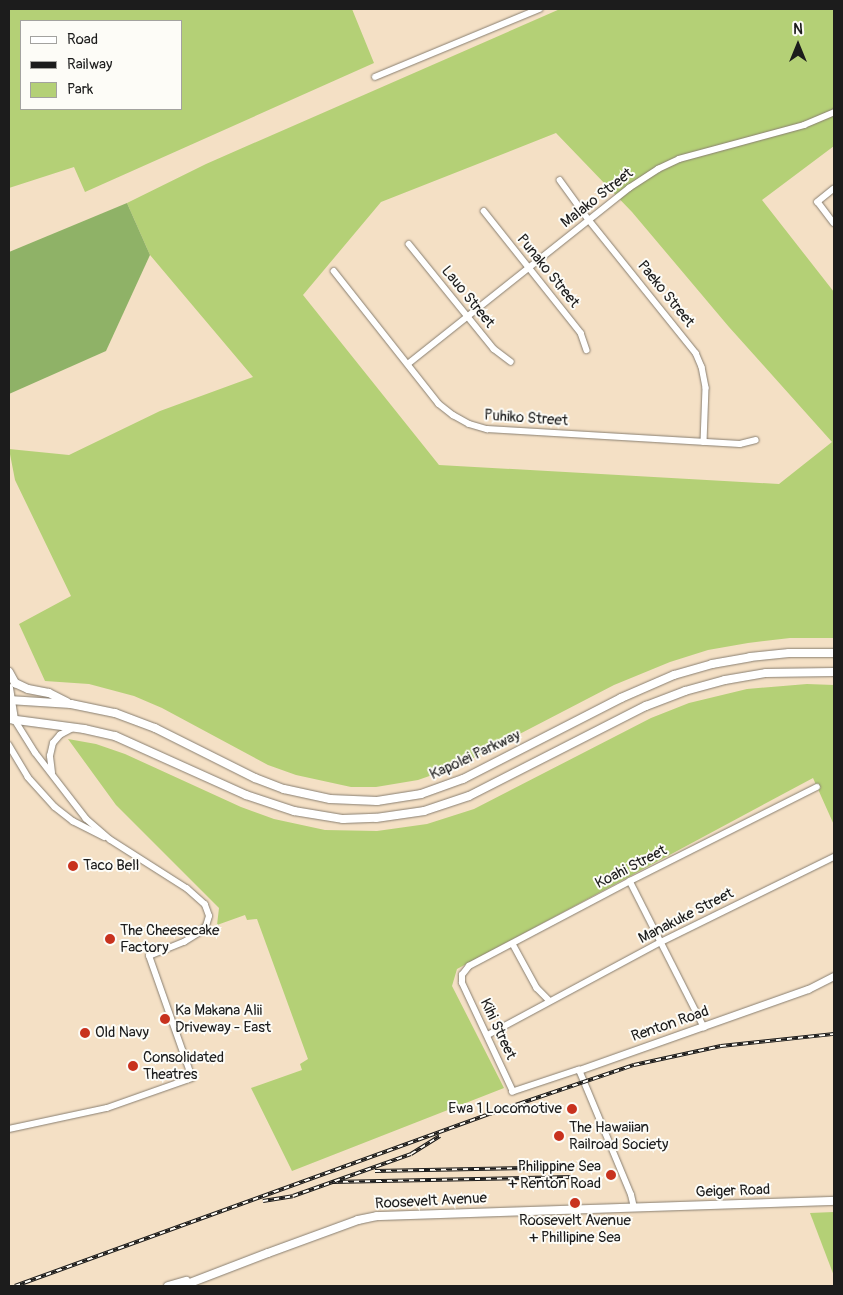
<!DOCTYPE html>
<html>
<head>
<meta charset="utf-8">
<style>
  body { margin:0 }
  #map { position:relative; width:843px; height:1295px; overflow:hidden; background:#f4e0c5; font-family:Pangolin,sans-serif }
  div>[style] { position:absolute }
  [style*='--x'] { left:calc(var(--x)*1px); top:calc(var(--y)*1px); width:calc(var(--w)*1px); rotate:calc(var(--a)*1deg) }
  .green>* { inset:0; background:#b4d076 }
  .forest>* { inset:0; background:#8fb267 }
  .roads { filter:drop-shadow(0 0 1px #887e70) drop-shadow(0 0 1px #887e70) }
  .minor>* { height:5.5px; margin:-2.75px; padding:0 2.75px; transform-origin:2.75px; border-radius:2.75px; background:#fff }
  .tertiary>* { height:7px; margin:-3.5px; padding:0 3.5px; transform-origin:3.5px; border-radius:3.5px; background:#fff }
  .secondary>* { height:8px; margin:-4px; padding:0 4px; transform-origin:4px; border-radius:4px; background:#fff }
  .rail>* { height:4px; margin-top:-2px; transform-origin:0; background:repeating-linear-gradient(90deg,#fdfcf7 0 5.5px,#1c1c1c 0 11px); box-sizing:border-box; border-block:1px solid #1c1c1c }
  .dots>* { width:14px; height:14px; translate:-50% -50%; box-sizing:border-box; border:2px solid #fdfcf7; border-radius:50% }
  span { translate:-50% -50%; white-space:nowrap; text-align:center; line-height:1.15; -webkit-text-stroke:4px #fdfcf7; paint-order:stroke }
  .street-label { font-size:15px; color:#1c1c1c }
  .poi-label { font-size:15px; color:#1c1c1c }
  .left { translate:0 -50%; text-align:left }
  .right { translate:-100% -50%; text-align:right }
  .frame { position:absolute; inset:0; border:10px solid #1c1c1c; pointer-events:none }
  .legend { position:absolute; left:20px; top:20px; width:162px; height:90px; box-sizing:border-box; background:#fdfcf7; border:1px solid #a3a29f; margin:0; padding:6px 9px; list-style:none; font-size:15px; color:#1c1c1c }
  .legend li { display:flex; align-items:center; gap:10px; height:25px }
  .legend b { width:25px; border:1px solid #a3a29f }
  .north { position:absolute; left:773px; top:20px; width:50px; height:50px; -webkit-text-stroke:4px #fdfcf7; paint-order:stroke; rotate:0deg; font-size:14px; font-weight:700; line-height:20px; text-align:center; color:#1c1c1c }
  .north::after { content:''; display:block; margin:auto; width:18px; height:22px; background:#1c1c1c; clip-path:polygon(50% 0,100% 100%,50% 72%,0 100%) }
</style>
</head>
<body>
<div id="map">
  <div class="green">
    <div style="clip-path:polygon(evenodd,9px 9px,352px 9px,374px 63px,85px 192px,74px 167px,9px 188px,9px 9px,21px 21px,181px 21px,181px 109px,21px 109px,21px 21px)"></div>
    <div style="clip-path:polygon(evenodd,560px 9px,834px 9px,834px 146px,762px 200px,834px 292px,834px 638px,790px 638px,748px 643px,708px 650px,670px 662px,614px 685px,458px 766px,418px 780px,376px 787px,351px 787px,296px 775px,268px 765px,162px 708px,134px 696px,89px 684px,45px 681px,19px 624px,71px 596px,15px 480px,9px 449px,69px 455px,160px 411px,253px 377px,150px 255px,127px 203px,206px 164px,560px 9px,556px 133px,632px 212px,729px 327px,832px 442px,779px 484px,439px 465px,303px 295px,381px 202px,556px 133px)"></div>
    <div style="clip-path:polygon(807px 684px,834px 685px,834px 825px,813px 778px,457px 969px,452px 986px,504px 1088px,292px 1171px,251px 1088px,302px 1070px,300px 1064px,308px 1059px,257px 919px,247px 920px,245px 915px,217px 925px,219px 908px,116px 805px,68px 739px,96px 744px,125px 754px,241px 807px,274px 819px,325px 830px,377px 831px,427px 824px,474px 809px,651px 718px,689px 703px,747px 689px)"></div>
    <div style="clip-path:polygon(834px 1212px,834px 1276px,810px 1213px)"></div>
  </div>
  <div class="forest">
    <div style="clip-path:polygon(127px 203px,150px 255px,106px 351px,9px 394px,9px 252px)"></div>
  </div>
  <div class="roads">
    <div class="minor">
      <div style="--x:375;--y:77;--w:178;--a:-22.5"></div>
      <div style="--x:560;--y:180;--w:49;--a:54.1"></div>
      <div style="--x:589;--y:220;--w:171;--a:51.2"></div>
      <div style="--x:696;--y:353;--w:15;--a:67"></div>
      <div style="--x:702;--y:367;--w:21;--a:79"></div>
      <div style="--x:706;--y:388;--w:54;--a:92.1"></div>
      <div style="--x:834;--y:189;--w:21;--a:141"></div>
      <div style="--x:818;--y:202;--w:26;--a:53"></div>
      <div style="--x:484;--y:211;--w:156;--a:51.5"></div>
      <div style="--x:581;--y:333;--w:18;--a:71"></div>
      <div style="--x:409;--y:244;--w:135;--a:51"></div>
      <div style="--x:494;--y:349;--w:21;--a:37"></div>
      <div style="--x:334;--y:271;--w:169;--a:51.7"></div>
      <div style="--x:439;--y:404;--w:18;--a:38"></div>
      <div style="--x:453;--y:415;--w:18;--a:29"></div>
      <div style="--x:469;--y:424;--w:19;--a:16"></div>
      <div style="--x:487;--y:429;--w:253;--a:3.4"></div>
      <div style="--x:740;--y:444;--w:16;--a:-14"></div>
      <div style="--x:408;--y:364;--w:283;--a:-38.5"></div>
      <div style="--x:629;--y:188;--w:35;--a:-33"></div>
      <div style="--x:658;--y:169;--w:23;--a:-25"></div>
      <div style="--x:679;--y:159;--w:130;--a:-15.2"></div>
      <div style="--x:804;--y:125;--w:33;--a:-23"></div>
      <div style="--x:9;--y:745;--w:37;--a:59"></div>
      <div style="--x:28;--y:777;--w:40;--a:48"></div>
      <div style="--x:55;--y:807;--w:23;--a:38"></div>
      <div style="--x:73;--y:821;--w:35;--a:27"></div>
      <div style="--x:52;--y:773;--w:17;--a:-97"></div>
      <div style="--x:50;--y:756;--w:13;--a:-77"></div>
      <div style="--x:53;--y:743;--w:11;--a:-49"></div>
      <div style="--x:60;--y:735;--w:15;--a:-28"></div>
      <div style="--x:630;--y:881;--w:164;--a:63.1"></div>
      <div style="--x:513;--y:944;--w:50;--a:61.4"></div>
      <div style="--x:537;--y:988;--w:17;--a:45"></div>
      <div style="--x:488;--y:1035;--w:196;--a:-28.3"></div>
      <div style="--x:661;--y:942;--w:193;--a:-26.2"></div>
      <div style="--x:9;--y:1129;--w:100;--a:-12.1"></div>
      <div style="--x:107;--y:1108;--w:90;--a:-19.4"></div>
      <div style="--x:192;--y:1078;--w:129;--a:-109.4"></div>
      <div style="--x:149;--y:956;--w:38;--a:-22"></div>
      <div style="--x:184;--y:942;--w:19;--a:-32"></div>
      <div style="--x:200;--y:932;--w:8;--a:-45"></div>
      <div style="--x:206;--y:926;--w:10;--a:-73"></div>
      <div style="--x:209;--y:916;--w:12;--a:-110"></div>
      <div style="--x:205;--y:905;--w:24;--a:-138"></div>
      <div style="--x:187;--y:889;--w:91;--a:-147.5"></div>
      <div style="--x:110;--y:840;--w:32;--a:-139"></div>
      <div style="--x:86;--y:819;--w:83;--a:-127.7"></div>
      <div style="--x:35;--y:753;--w:39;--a:-122"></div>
      <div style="--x:634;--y:1208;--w:13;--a:-103"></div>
      <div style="--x:631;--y:1195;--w:135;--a:-112.6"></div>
      <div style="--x:579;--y:1070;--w:70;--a:161.6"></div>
      <div style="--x:513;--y:1092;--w:120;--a:-115.1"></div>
      <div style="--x:462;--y:983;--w:8;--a:-90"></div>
      <div style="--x:462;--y:975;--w:11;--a:-52"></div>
      <div style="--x:469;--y:966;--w:182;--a:-27.8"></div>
      <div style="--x:630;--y:881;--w:209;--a:-26.7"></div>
    </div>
    <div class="tertiary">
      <div style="--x:579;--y:1070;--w:243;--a:-19.5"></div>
      <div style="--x:808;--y:989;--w:29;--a:-27"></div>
    </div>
    <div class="secondary">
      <div style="--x:9;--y:672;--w:13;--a:61"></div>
      <div style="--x:15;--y:683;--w:14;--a:25"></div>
      <div style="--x:28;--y:689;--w:21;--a:11"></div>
      <div style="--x:49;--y:693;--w:20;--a:27"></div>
      <div style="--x:9;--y:688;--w:32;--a:81"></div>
      <div style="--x:9;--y:700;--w:62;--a:3.7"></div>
      <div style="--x:71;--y:704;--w:45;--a:11.6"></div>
      <div style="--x:115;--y:713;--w:43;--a:20.6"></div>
      <div style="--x:155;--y:728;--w:112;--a:26.6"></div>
      <div style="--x:255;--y:778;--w:31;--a:21"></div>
      <div style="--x:284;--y:789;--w:47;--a:12.3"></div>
      <div style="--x:330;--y:799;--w:47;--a:2.4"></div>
      <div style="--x:377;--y:801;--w:45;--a:-9"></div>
      <div style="--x:421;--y:794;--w:45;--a:-19.7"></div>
      <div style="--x:463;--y:779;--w:178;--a:-27.1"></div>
      <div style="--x:621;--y:698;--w:58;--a:-23.5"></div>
      <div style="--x:674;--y:675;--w:40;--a:-16"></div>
      <div style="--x:712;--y:664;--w:39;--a:-10"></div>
      <div style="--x:750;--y:657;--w:39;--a:-6"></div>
      <div style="--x:789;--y:653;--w:45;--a:0"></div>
      <div style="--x:9;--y:719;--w:76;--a:7.6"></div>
      <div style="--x:84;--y:729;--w:32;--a:13"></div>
      <div style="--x:115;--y:736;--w:144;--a:24.2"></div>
      <div style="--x:246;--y:795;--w:51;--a:18.4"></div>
      <div style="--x:294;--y:811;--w:50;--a:9.3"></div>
      <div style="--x:343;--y:819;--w:33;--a:-2"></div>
      <div style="--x:376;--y:818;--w:49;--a:-8.3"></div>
      <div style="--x:424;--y:811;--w:47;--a:-18.4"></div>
      <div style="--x:469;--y:796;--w:199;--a:-27"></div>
      <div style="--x:646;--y:706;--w:42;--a:-21"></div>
      <div style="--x:685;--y:691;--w:41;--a:-15.4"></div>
      <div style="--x:725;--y:680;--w:42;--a:-9.7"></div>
      <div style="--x:766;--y:673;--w:68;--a:-0.8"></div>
      <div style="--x:168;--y:1286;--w:19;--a:-16"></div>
      <div style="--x:182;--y:1286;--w:92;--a:-21"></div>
      <div style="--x:268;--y:1253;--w:96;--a:-20.1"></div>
      <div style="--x:358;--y:1220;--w:19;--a:-12"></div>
      <div style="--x:377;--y:1216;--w:457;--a:-1.9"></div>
    </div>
  </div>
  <div class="rail">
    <div style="--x:375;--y:1171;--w:163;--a:-1.1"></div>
    <div style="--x:332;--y:1182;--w:242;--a:-1.2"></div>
    <div style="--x:263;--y:1201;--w:30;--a:-9"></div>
    <div style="--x:293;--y:1196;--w:125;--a:-19.6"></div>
    <div style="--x:411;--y:1154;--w:34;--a:-32"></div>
    <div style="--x:15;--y:1286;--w:504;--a:-19.94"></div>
    <div style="--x:489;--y:1114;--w:153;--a:-18.7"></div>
    <div style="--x:634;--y:1065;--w:89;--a:-12.3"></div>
    <div style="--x:721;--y:1046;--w:114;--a:-6.1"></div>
  </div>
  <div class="dots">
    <div style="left:73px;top:866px;background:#c8321e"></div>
    <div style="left:110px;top:939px;background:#c8321e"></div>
    <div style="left:165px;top:1019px;background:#c8321e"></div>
    <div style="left:85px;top:1033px;background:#c8321e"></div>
    <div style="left:133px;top:1066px;background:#c8321e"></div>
    <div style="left:572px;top:1109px;background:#c8321e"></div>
    <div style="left:559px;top:1136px;background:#c8321e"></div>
    <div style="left:611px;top:1175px;background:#c8321e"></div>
    <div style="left:575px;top:1203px;background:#c8321e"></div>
  </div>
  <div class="street-label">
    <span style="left:597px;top:198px;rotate:-38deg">Malako Street</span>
    <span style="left:548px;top:271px;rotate:51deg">Punako Street</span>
    <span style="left:666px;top:294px;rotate:51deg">Paeko Street</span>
    <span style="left:468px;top:297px;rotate:51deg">Lauo Street</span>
    <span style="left:526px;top:418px;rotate:4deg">Puhiko Street</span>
    <span style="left:475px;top:755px;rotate:-25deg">Kapolei Parkway</span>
    <span style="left:631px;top:867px;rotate:-27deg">Koahi Street</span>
    <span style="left:686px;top:916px;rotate:-27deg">Manakuke Street</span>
    <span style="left:670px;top:1024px;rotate:-19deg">Renton Road</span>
    <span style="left:498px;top:1029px;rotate:65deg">Kihi Street</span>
    <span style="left:733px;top:1191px;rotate:-2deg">Geiger Road</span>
    <span style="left:431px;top:1201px;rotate:-3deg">Roosevelt Avenue</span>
  </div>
  <div class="poi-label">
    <span class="left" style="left:83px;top:866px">Taco Bell</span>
    <span class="left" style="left:120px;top:939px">The Cheesecake<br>Factory</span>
    <span class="left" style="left:175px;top:1019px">Ka Makana Alii<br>Driveway - East</span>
    <span class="left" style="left:95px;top:1033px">Old Navy</span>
    <span class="left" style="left:143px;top:1066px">Consolidated<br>Theatres</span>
    <span class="right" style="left:562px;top:1109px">Ewa 1 Locomotive</span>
    <span class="left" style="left:569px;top:1136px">The Hawaiian<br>Railroad Society</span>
    <span class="right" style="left:601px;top:1175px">Philippine Sea<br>+ Renton Road</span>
    <span style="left:575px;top:1229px">Roosevelt Avenue<br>+ Phillipine Sea</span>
  </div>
  <div class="frame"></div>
  <ul class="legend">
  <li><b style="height:6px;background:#fff"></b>Road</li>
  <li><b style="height:6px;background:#1c1c1c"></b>Railway</li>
  <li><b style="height:14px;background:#b4d076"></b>Park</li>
  </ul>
  <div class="north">N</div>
</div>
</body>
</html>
